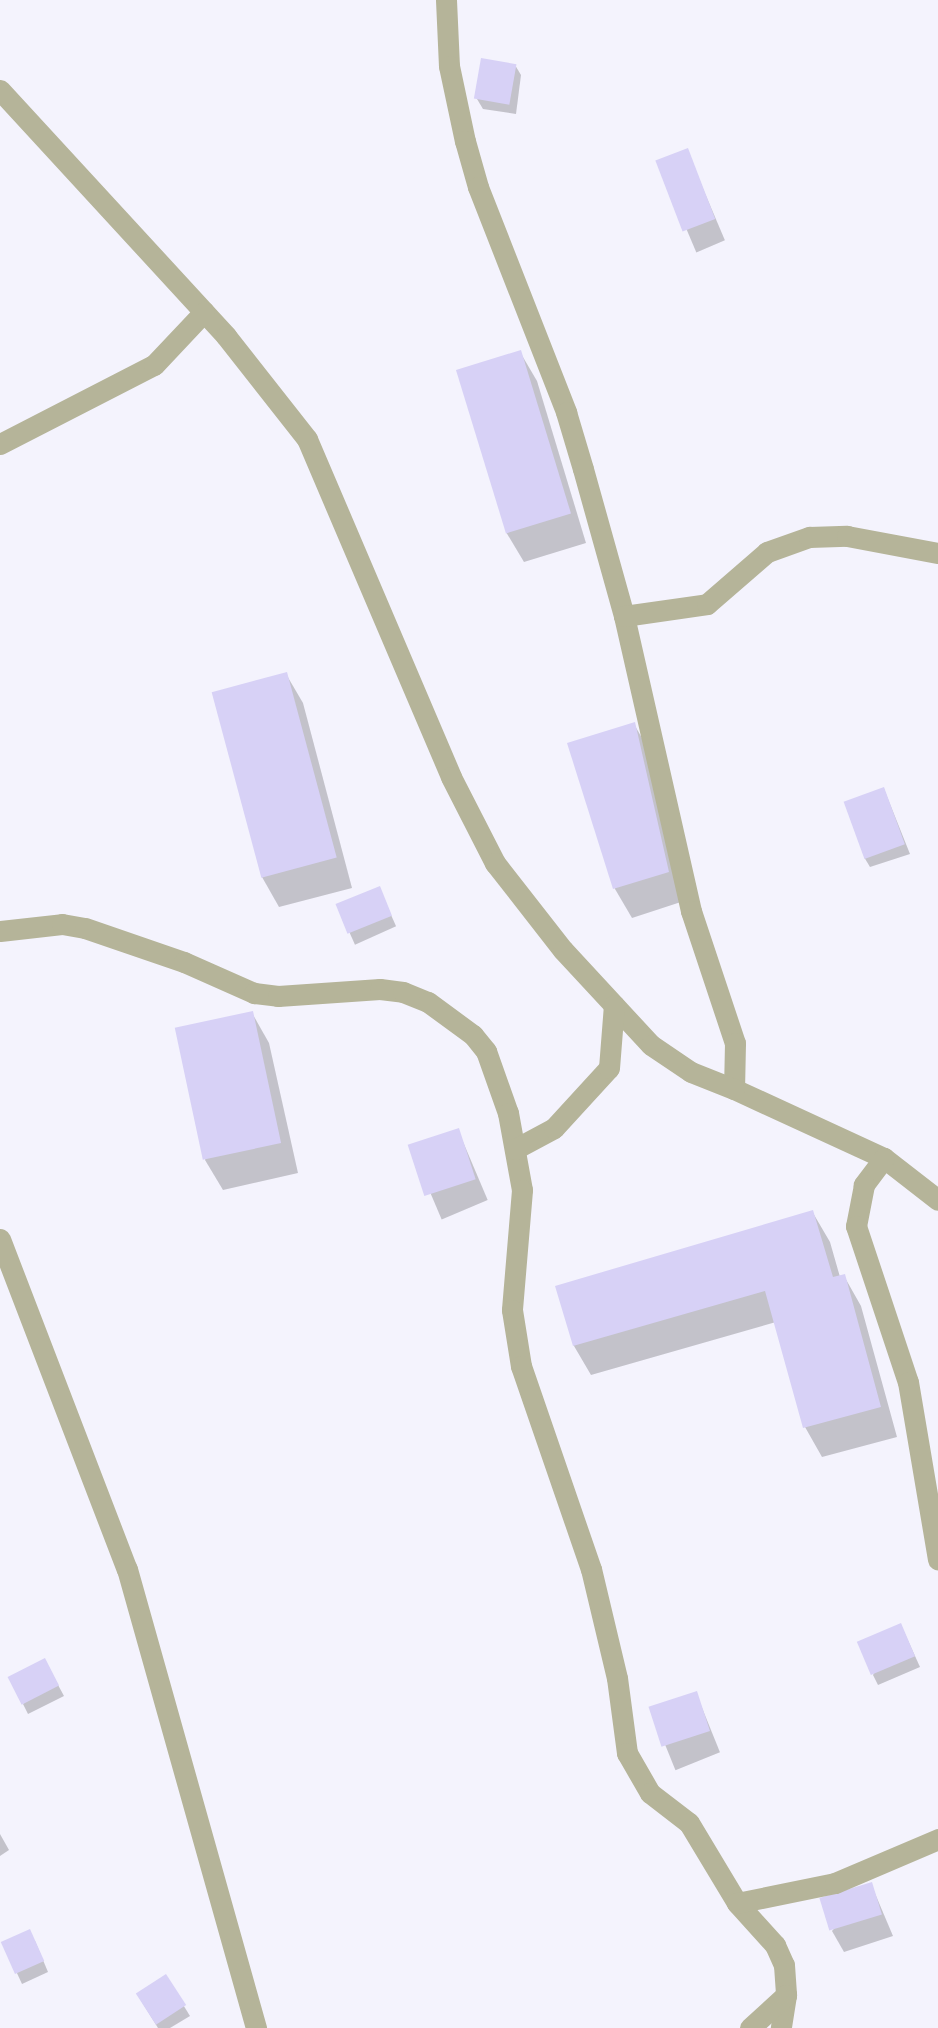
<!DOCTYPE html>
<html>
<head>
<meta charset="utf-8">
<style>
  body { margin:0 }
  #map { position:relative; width:938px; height:2028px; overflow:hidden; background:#f4f3fd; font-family:Roboto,sans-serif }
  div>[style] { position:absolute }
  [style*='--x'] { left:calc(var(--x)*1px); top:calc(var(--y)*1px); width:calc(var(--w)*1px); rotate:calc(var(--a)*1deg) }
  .shadow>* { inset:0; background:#0003; transform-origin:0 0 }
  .building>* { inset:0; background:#d7d1f6; transform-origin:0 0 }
  .minor>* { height:21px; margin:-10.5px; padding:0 10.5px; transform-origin:10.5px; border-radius:10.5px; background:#b5b499 }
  span { translate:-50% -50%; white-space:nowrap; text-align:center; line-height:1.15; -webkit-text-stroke:7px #fff; paint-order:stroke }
</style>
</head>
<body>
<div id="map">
  <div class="shadow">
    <div style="clip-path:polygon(515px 65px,521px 75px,516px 114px,483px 109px,477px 99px)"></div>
    <div style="left:687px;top:151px;width:97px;height:31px;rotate:67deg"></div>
    <div style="clip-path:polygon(520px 352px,537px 381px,586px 543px,524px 562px,506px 532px)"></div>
    <div style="clip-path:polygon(286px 674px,303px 703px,352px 888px,279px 907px,262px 877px)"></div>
    <div style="clip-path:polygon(634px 724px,651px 754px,684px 901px,632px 918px,615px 889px,569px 744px)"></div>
    <div style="clip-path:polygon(884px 789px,910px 854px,870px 867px,864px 857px)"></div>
    <div style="left:379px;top:888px;width:42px;height:45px;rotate:66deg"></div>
    <div style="clip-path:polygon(252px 1013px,269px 1043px,298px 1173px,223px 1190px,205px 1160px)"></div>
    <div style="left:458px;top:1130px;width:76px;height:50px;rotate:67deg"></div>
    <div style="clip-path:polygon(813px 1213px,830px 1242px,840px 1277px,844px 1276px,861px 1306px,897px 1437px,822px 1457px,805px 1427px,776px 1322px,591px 1375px,574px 1346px,557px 1287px)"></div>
    <div style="clip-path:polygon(901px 1625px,920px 1667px,878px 1685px,873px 1675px)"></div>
    <div style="clip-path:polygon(50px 1670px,64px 1696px,28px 1714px,23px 1704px)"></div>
    <div style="left:696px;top:1693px;width:64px;height:48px;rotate:68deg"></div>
    <div style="clip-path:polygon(0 1834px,9px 1850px,0 1856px)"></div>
    <div style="clip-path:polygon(871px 1884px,893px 1936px,844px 1952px,832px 1931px)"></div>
    <div style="clip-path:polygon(35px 1941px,48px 1972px,22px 1984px,3px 1943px)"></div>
    <div style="clip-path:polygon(166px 1977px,190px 2016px,170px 2028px,158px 2028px,137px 1994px)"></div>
  </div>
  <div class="building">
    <div style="left:481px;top:58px;width:36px;height:41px;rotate:10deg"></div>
    <div style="left:688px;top:148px;width:76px;height:35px;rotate:69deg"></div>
    <div style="left:521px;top:350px;width:171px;height:68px;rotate:73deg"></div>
    <div style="left:287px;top:672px;width:192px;height:78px;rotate:75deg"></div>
    <div style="clip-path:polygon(635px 722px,669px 872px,613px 889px,567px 743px)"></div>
    <div style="left:884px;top:787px;width:61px;height:43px;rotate:70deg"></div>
    <div style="left:380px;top:886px;width:32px;height:48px;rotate:68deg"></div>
    <div style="left:253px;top:1011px;width:135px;height:80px;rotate:78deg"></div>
    <div style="left:459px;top:1128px;width:54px;height:54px;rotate:72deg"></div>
    <div style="clip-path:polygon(813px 1210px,833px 1277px,845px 1274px,881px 1407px,803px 1428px,765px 1291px,573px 1346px,555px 1286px)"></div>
    <div style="left:901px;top:1623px;width:36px;height:48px;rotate:67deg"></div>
    <div style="left:45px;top:1658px;width:31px;height:42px;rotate:63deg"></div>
    <div style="left:697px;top:1691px;width:42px;height:51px;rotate:72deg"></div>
    <div style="left:872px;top:1882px;width:34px;height:55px;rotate:73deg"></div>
    <div style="left:30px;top:1929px;width:35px;height:32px;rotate:66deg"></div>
    <div style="left:166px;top:1974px;width:37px;height:36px;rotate:57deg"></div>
  </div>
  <div class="minor">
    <div style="--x:446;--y:0;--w:66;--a:87.4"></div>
    <div style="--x:449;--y:66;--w:77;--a:78"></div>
    <div style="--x:465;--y:141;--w:48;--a:74.2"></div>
    <div style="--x:478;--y:187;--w:242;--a:68.6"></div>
    <div style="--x:566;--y:412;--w:59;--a:73.4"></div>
    <div style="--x:583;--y:469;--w:153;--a:74.4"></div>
    <div style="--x:624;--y:616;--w:303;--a:77.2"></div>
    <div style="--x:691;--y:911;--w:139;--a:71.6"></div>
    <div style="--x:735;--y:1043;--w:46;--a:91.2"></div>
    <div style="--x:734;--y:1089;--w:165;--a:24.7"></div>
    <div style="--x:884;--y:1158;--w:68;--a:37.9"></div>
    <div style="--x:0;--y:90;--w:334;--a:47.4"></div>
    <div style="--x:226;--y:336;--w:131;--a:51.8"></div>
    <div style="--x:307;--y:439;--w:367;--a:66.9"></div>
    <div style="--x:451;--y:777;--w:97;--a:62.9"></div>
    <div style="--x:495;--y:863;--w:110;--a:52"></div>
    <div style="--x:563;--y:950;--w:129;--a:47.2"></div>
    <div style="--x:651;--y:1045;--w:48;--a:34"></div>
    <div style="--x:691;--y:1072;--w:46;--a:21.6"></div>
    <div style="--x:0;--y:444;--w:173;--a:-27.2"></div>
    <div style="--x:154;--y:365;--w:73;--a:-46.7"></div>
    <div style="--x:624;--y:616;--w:84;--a:-8.2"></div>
    <div style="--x:707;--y:604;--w:79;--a:-40.9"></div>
    <div style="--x:767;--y:552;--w:45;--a:-19.7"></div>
    <div style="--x:809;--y:537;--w:38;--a:-2"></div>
    <div style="--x:847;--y:536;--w:93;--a:10.6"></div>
    <div style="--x:0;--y:931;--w:62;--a:-6.4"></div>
    <div style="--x:62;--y:924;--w:23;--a:10"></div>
    <div style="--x:85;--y:928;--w:105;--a:19"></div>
    <div style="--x:184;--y:962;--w:77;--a:23.9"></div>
    <div style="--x:254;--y:993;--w:24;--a:7"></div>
    <div style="--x:278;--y:996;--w:102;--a:-3.9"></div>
    <div style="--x:380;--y:989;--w:23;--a:7"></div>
    <div style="--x:403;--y:992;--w:27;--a:22"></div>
    <div style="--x:428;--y:1002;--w:56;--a:36.3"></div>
    <div style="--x:473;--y:1035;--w:21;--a:51"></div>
    <div style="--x:486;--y:1051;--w:66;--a:70.5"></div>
    <div style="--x:508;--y:1113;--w:78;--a:79.7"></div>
    <div style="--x:522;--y:1190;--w:120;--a:94.8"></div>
    <div style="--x:512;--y:1310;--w:57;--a:80.9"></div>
    <div style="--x:521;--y:1366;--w:215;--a:71"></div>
    <div style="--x:591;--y:1569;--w:112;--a:76.6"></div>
    <div style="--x:617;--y:1678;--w:76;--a:82.4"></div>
    <div style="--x:627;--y:1753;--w:46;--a:60.1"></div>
    <div style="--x:650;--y:1793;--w:49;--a:37.6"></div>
    <div style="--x:689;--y:1823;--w:93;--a:59"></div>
    <div style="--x:737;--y:1903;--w:57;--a:47.9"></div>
    <div style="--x:775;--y:1945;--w:22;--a:66"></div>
    <div style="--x:784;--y:1965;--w:30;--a:86"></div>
    <div style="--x:786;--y:1995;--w:33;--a:99"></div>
    <div style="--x:515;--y:1149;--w:44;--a:-28.3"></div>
    <div style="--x:554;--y:1128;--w:81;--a:-47.5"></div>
    <div style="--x:609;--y:1068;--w:63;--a:-85.5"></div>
    <div style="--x:884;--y:1158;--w:34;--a:127"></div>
    <div style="--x:864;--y:1185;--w:42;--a:101"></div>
    <div style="--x:856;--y:1226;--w:164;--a:71.6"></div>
    <div style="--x:908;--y:1382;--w:180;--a:80.4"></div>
    <div style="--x:0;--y:1239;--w:354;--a:69"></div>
    <div style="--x:127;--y:1569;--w:477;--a:74.3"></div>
    <div style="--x:737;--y:1903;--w:100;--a:-11.5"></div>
    <div style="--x:835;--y:1883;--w:112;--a:-23.1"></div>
    <div style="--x:750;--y:2028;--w:49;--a:-42.5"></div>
  </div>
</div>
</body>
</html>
